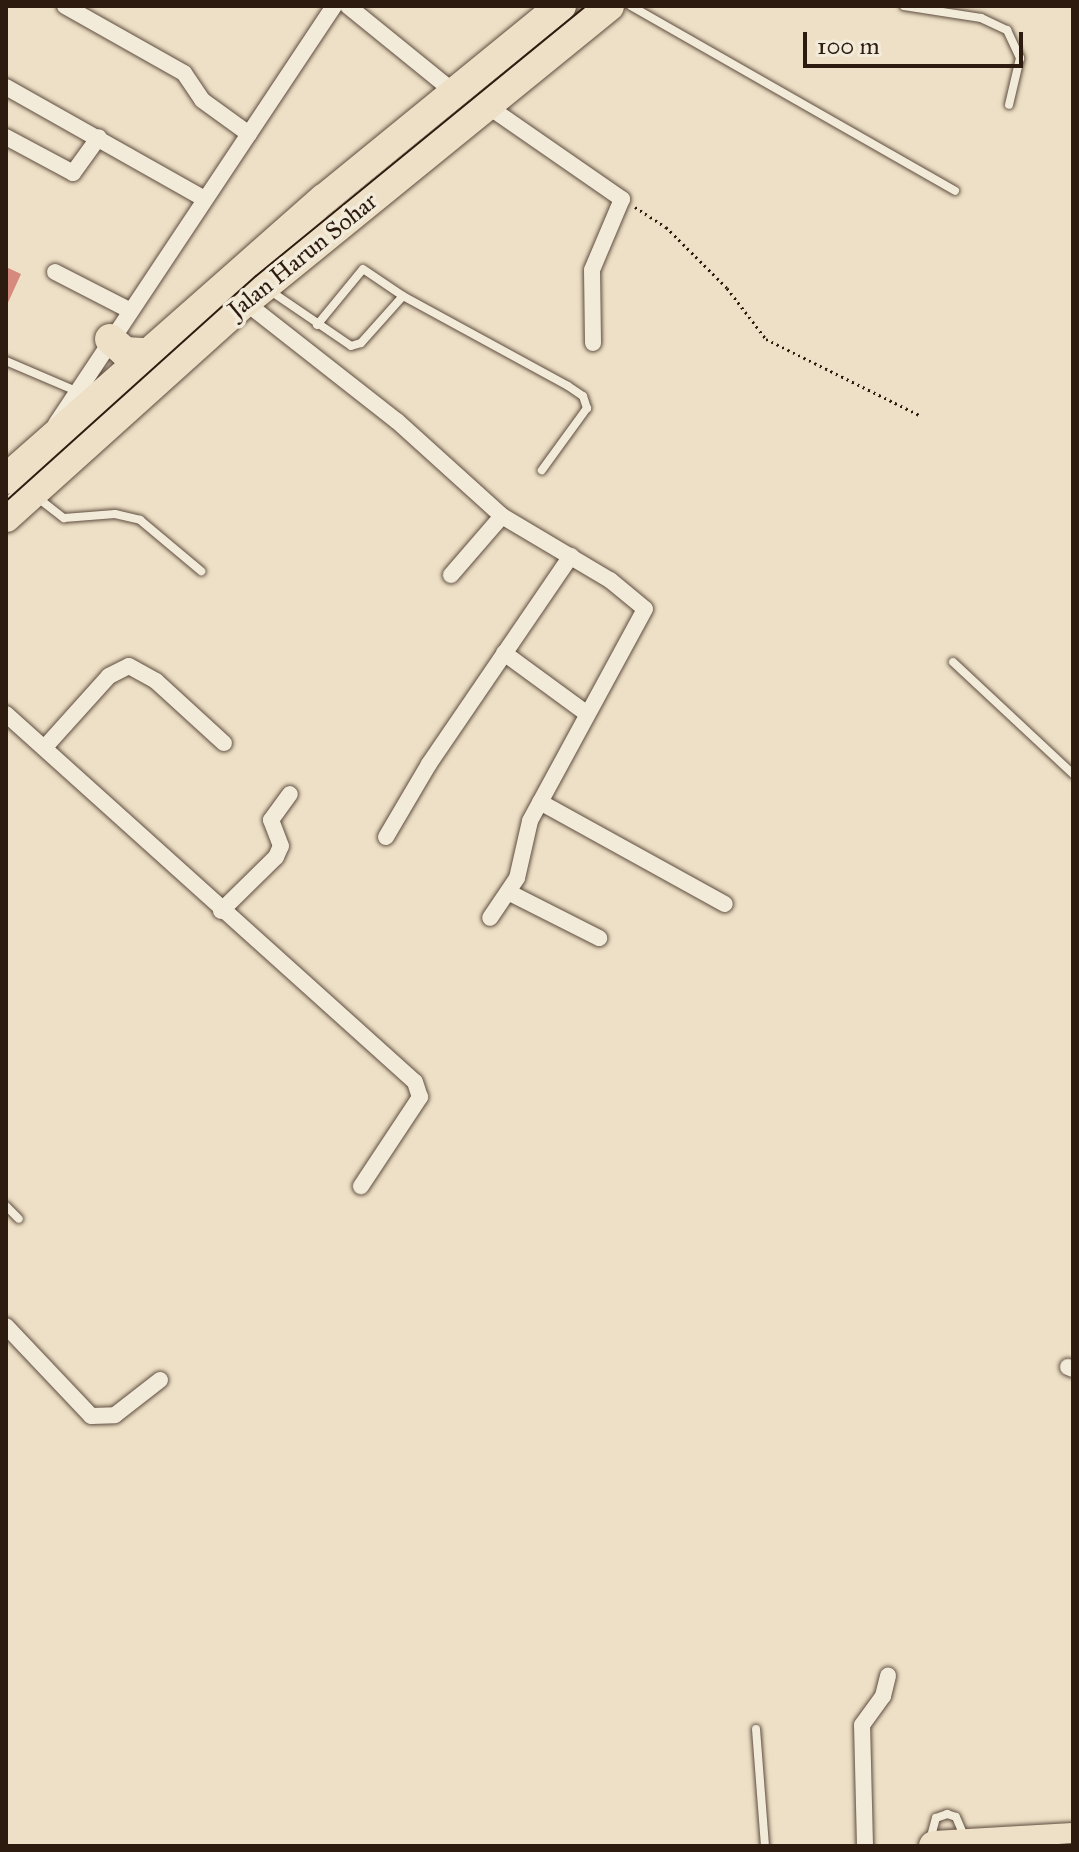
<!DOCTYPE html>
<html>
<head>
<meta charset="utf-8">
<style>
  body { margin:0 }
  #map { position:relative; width:1079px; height:1852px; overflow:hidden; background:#ede0c6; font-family:"IM FELL Great Primer",serif }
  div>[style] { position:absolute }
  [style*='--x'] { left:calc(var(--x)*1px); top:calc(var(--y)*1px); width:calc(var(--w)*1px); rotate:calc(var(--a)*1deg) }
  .building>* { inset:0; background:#d68a7d }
  .path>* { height:3px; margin-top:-1.5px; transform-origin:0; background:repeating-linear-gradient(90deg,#2e1b10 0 2px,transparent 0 6px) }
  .roads { filter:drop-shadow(0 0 2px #5e4c3e) drop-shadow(0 0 2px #5e4c3e) }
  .lane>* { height:8px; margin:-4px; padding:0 4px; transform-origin:4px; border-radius:4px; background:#f3ebda }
  .street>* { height:16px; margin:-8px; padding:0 8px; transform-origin:8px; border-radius:8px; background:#f3ebda }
  .highway>* { height:30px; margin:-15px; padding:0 15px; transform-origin:15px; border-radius:15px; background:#ede0c6 }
  .tram>* { height:2px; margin:-1px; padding:0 1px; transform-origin:1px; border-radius:1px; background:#2e1b10 }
  span { translate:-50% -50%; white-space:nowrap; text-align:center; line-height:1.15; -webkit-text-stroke:7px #f3ebda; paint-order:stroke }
  .street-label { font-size:24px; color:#2e1b10 }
  .frame { position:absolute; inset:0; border:8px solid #2e1b10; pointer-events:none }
  .scale { position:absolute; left:803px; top:32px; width:220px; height:36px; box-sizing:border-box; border:4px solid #2e1b10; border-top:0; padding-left:10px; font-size:24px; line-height:28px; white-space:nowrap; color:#2e1b10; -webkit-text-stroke:6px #f3ebda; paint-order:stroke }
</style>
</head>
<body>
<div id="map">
  <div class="building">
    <div style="clip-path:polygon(6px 267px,21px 274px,6px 307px)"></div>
  </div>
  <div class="path">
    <div style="--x:635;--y:207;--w:37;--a:33"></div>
    <div style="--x:666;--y:227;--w:86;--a:45"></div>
    <div style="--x:727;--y:288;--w:64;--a:52.6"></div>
    <div style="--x:766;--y:339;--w:173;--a:26.4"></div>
  </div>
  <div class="roads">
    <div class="lane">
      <div style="--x:631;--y:6;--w:373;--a:29.7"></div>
      <div style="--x:904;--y:6;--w:78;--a:8.9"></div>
      <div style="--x:981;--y:18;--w:29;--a:25"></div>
      <div style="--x:1007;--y:30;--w:31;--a:65"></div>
      <div style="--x:1020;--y:58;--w:48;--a:103.2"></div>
      <div style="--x:269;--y:290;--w:99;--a:34.3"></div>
      <div style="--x:351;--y:346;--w:10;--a:-17"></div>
      <div style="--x:361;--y:343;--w:63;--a:-48.2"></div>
      <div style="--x:403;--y:296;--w:188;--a:28.6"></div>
      <div style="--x:568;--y:386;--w:18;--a:34"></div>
      <div style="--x:583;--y:396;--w:13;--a:72"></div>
      <div style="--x:587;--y:408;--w:77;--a:126"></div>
      <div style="--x:317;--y:325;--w:72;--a:-50.6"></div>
      <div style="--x:363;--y:269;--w:48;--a:34"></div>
      <div style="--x:6;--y:361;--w:76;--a:23.2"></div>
      <div style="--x:38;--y:498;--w:33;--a:38"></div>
      <div style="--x:64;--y:518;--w:51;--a:-4.5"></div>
      <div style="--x:115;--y:514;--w:26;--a:13"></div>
      <div style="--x:140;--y:520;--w:80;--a:39.9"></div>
      <div style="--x:953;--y:662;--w:164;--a:43"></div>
      <div style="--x:6;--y:1206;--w:18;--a:45"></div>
      <div style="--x:756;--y:1729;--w:117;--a:85.6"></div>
      <div style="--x:930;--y:1840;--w:23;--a:-75"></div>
      <div style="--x:936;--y:1818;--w:12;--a:-20"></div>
      <div style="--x:947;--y:1814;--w:9;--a:18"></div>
      <div style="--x:956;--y:1817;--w:25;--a:67"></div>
    </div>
    <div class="street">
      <div style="--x:65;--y:6;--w:137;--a:29.4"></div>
      <div style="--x:184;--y:73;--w:32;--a:56"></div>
      <div style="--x:202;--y:100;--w:58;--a:35.9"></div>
      <div style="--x:348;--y:6;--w:138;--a:39.1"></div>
      <div style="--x:6;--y:87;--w:226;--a:29.4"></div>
      <div style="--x:489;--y:107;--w:162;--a:34.7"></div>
      <div style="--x:622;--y:199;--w:77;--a:112.9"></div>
      <div style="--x:592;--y:270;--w:73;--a:89.2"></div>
      <div style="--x:6;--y:137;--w:76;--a:28.2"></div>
      <div style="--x:73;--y:173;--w:44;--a:-54.2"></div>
      <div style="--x:55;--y:272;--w:83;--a:27.2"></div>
      <div style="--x:245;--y:302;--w:193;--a:38.1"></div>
      <div style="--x:397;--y:421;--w:142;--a:42.1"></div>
      <div style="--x:502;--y:516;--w:126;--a:30.7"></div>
      <div style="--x:610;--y:580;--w:45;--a:39.6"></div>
      <div style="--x:645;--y:609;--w:241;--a:118.5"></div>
      <div style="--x:530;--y:821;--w:58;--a:102.8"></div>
      <div style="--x:517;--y:878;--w:48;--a:124"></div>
      <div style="--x:56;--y:424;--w:502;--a:-56.37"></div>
      <div style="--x:451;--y:575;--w:78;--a:-49.2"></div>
      <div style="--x:504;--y:653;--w:102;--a:36.2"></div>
      <div style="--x:6;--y:714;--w:550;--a:41.98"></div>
      <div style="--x:415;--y:1082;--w:16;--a:72"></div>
      <div style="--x:420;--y:1097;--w:107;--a:123.5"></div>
      <div style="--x:46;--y:746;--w:94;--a:-48"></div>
      <div style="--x:109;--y:676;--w:22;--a:-27"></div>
      <div style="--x:129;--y:666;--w:31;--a:29"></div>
      <div style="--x:156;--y:681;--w:92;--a:42.4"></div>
      <div style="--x:540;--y:802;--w:211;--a:28.9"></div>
      <div style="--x:386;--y:837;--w:85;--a:-59.5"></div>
      <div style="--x:429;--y:764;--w:252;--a:-55.7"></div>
      <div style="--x:510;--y:893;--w:100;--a:26.8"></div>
      <div style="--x:221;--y:911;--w:77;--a:-44.5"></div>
      <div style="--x:276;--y:857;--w:12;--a:-66"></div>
      <div style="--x:281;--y:846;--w:28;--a:-111"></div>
      <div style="--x:271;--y:820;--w:32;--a:-54"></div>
      <div style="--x:6;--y:1326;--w:124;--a:46.6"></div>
      <div style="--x:91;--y:1416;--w:24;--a:-2"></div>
      <div style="--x:115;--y:1415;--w:57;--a:-37.9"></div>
      <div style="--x:1068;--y:1367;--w:5;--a:22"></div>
      <div style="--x:865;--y:1846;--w:121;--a:-91.4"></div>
      <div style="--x:862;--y:1725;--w:36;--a:-54"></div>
      <div style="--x:883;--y:1696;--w:21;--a:-76"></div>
    </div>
    <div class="highway">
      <div style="--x:110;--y:339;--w:20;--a:41"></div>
      <div style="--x:125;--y:352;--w:22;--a:3"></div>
      <div style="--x:6;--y:479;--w:424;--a:-41.4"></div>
      <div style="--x:324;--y:199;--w:306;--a:-39.2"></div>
      <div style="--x:6;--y:517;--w:321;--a:-42"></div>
      <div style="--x:245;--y:302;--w:469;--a:-39.1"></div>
      <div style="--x:934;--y:1846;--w:139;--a:-3.3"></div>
    </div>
  </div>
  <div class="tram">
    <div style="--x:6;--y:501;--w:336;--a:-42"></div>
    <div style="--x:256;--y:276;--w:426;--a:-39.3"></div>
    <div style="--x:1040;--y:1846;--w:33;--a:-3"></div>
  </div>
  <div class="street-label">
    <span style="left:303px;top:256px;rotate:-39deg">Jalan Harun Sohar</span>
  </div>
  <div class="frame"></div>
  <div class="scale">100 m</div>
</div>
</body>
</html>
